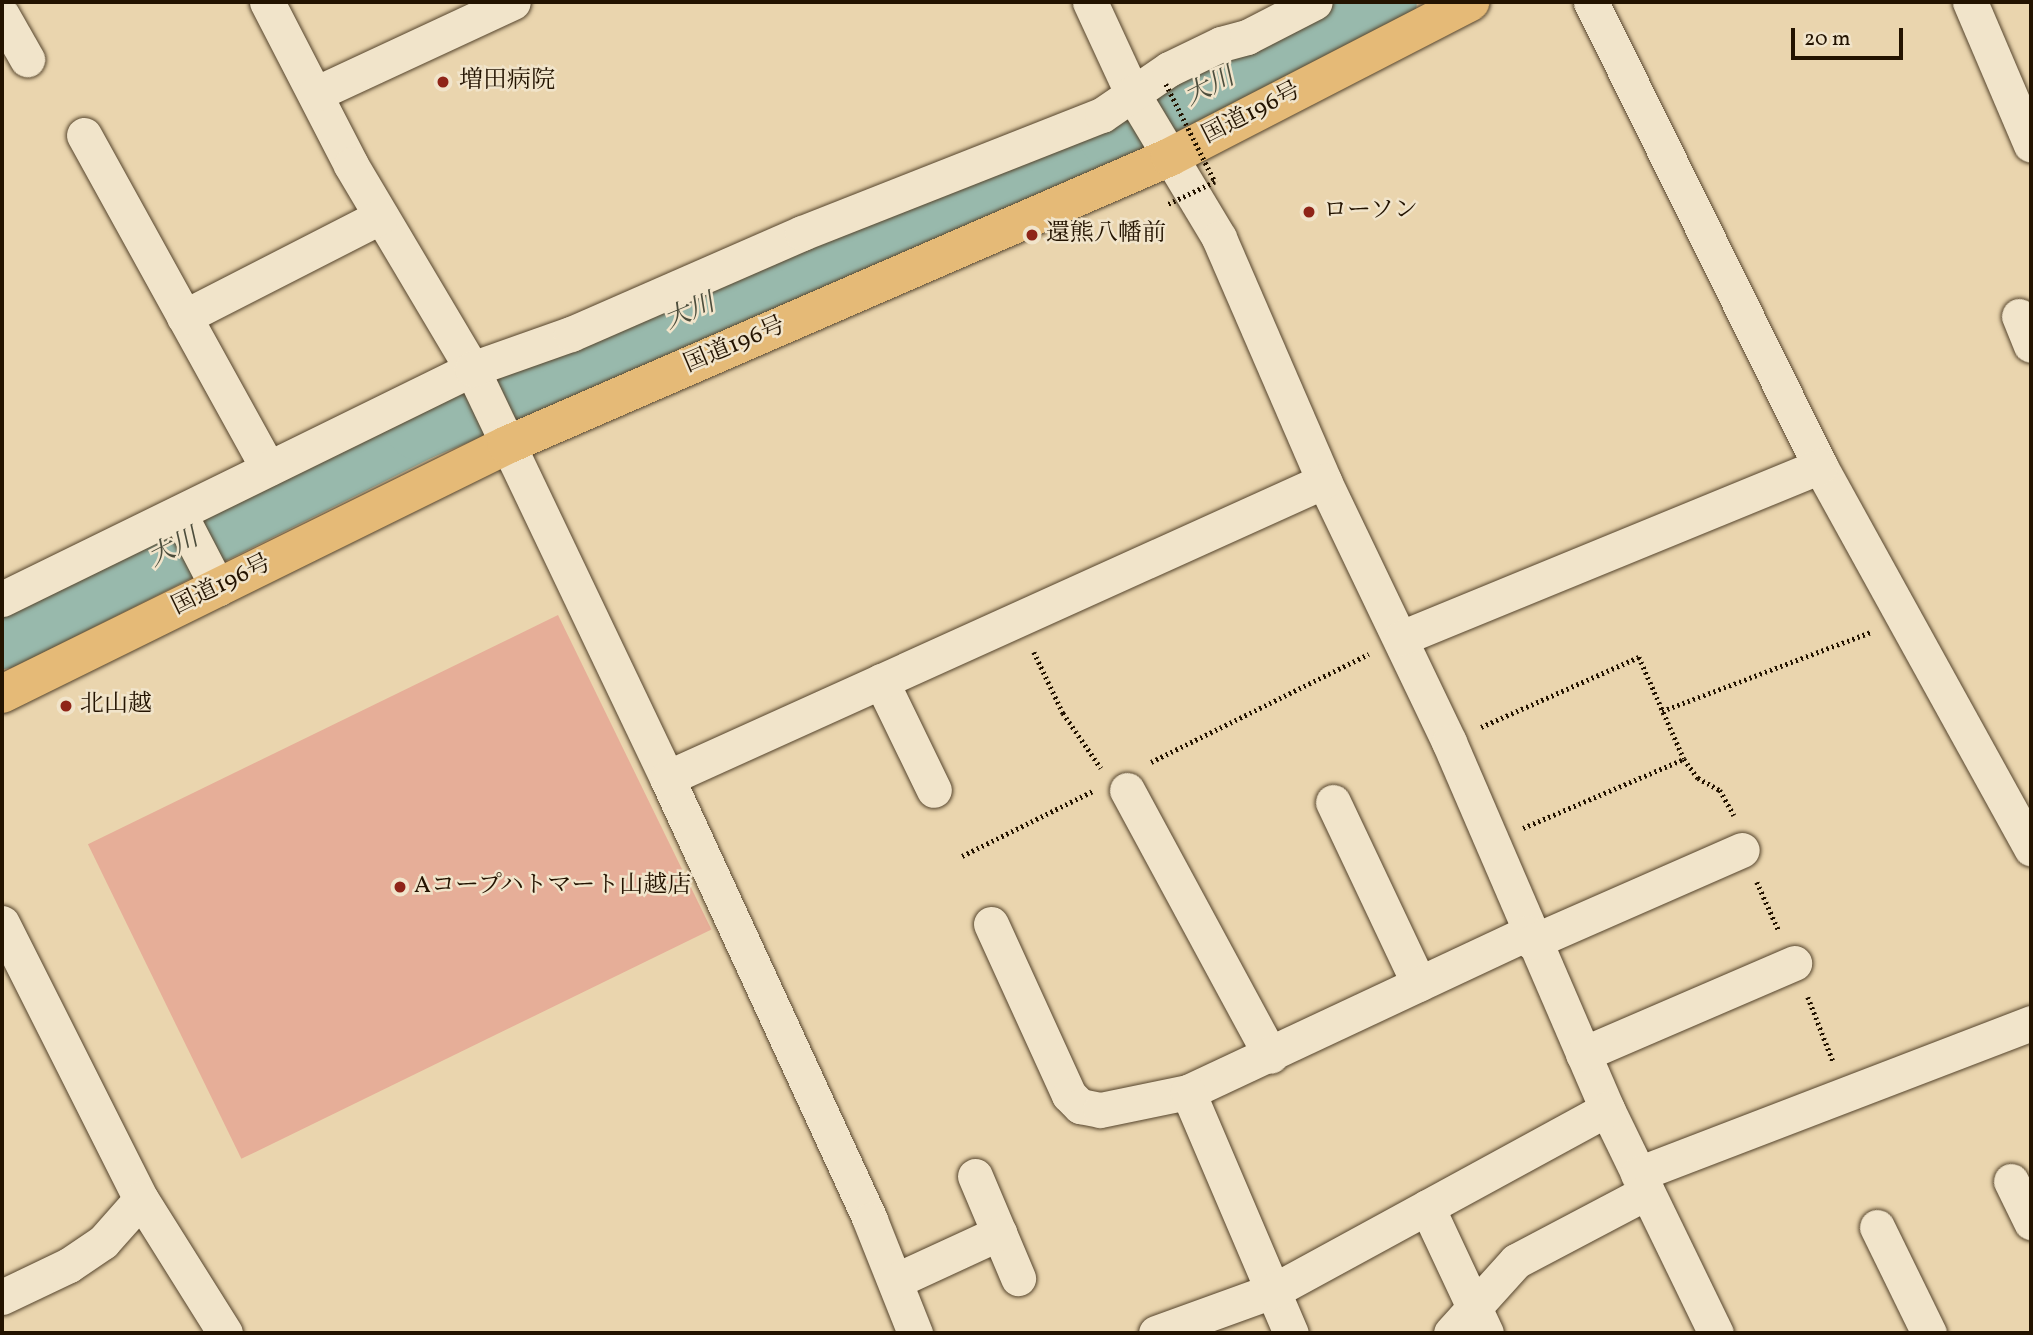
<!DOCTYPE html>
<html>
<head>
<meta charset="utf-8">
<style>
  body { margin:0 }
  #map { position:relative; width:2033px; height:1335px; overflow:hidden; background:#ead5ae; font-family:Vollkorn,"Noto Serif JP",serif }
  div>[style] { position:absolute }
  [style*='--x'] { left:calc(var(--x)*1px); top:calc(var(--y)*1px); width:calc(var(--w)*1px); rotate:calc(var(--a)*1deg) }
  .river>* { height:68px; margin:-34px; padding:0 34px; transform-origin:34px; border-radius:34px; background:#98b9ac }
  .building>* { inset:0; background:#e6ae98; transform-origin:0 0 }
  .path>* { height:4.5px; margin-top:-2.25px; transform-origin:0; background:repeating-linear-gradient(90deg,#231300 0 2px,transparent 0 5.5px) }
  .roads { filter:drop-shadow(0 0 2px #55442c) drop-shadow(0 0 2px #55442c) }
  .minor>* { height:35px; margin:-17.5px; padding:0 17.5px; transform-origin:17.5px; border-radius:17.5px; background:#f1e4ca }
  .trunk>* { height:38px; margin:-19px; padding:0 19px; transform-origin:19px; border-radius:19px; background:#e5ba77 }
  .path-bridge>* { height:4.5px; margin-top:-2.25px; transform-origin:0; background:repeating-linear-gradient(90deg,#231300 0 2px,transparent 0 5.5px) }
  .dots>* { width:19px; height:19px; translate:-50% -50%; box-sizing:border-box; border:4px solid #f1e4ca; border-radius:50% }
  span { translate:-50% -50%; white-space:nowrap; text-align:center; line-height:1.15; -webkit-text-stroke:5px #f1e4ca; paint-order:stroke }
  .poi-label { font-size:24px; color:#231300 }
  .left { translate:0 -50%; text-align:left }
  .street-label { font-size:24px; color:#231300 }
  .water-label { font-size:26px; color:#4c4d3c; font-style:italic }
  .frame { position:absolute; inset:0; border:4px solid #231300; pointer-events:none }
  .scale { position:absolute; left:1791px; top:28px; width:112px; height:32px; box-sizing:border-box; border:4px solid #231300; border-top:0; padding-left:9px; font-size:21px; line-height:24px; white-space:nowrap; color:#231300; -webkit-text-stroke:5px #f1e4ca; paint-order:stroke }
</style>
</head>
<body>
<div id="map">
  <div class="river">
    <div style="--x:2;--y:635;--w:466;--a:-26.6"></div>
    <div style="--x:419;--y:426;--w:753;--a:-22.58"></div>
    <div style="--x:1114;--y:137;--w:301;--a:-26.7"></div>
  </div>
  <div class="building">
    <div style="left:558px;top:615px;width:350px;height:523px;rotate:64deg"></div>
  </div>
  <div class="path">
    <div style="--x:1034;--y:652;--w:68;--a:64.6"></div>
    <div style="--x:1063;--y:713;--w:67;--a:55.4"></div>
    <div style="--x:1662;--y:711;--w:223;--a:-20.7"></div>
    <div style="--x:1481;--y:727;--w:173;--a:-23.9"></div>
    <div style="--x:1639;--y:657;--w:111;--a:66.2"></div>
    <div style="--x:1684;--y:759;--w:24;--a:54"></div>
    <div style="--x:1698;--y:778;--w:25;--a:29"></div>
    <div style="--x:1720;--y:790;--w:29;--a:61"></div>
    <div style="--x:1151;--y:762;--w:243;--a:-26.4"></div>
    <div style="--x:1523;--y:828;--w:175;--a:-23.2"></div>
    <div style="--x:962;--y:856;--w:146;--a:-26.4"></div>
    <div style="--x:1757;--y:882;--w:54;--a:65.8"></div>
    <div style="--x:1808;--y:997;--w:69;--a:68.7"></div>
  </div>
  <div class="roads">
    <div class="minor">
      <div style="--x:267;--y:2;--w:183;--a:62.7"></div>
      <div style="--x:351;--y:165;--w:237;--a:59.3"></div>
      <div style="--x:472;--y:369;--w:453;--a:64.5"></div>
      <div style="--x:667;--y:778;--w:486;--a:65.3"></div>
      <div style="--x:870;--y:1220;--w:122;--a:68.3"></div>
      <div style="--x:1090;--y:2;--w:100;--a:65.2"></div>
      <div style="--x:1132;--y:93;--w:169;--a:59"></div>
      <div style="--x:1219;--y:238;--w:265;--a:66.6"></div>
      <div style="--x:1324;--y:481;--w:289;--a:64.4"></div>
      <div style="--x:1449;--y:742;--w:400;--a:66.7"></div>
      <div style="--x:1607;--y:1109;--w:249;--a:64.1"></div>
      <div style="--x:1591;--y:2;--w:517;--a:63.73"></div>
      <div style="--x:1820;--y:466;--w:437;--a:61.1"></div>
      <div style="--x:1970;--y:2;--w:155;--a:66.9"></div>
      <div style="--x:2;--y:15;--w:51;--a:60.4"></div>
      <div style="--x:315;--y:94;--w:218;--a:-24.9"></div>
      <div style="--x:84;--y:135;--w:381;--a:61.1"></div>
      <div style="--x:2019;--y:316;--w:31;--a:68"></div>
      <div style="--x:184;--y:317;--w:221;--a:-27.1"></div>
      <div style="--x:179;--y:513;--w:85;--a:62.5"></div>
      <div style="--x:2;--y:599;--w:523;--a:-26.08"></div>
      <div style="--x:472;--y:369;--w:105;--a:-19.5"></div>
      <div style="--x:571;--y:334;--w:252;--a:-23.6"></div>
      <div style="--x:802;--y:233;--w:322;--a:-21.5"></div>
      <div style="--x:1102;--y:115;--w:81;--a:-34.5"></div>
      <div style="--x:1169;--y:69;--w:58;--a:-25.7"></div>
      <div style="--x:1221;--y:44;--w:27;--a:-15"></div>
      <div style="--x:1247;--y:37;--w:76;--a:-27.2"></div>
      <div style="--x:1401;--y:638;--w:453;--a:-22.3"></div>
      <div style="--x:881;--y:681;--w:121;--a:64.1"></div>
      <div style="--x:667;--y:778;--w:721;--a:-24.33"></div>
      <div style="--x:1127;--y:790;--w:302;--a:61.6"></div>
      <div style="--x:1333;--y:802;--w:201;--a:64.7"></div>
      <div style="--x:2;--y:923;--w:309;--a:63.3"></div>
      <div style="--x:141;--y:1199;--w:158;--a:57.9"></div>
      <div style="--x:991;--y:924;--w:188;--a:65.5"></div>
      <div style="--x:1069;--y:1095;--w:16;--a:45"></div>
      <div style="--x:1080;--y:1106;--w:20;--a:11"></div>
      <div style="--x:1100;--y:1110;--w:90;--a:-11.6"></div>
      <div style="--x:1188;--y:1092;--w:375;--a:-25.1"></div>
      <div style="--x:1532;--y:942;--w:229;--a:-23.7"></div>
      <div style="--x:1583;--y:1054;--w:230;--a:-23.3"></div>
      <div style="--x:1188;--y:1092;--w:262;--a:66.9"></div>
      <div style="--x:1638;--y:1174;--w:421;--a:-21"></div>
      <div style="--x:975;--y:1176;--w:111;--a:67.1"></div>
      <div style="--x:2011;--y:1181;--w:46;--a:64"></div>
      <div style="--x:1427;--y:1207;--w:139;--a:64.9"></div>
      <div style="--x:1877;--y:1227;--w:118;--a:63.9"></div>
      <div style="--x:895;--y:1281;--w:115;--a:-24.8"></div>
      <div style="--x:2;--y:1297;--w:74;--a:-25.5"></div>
      <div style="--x:69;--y:1265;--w:41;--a:-34.1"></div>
      <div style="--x:103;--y:1242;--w:57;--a:-48.5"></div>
      <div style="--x:1156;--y:1333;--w:127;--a:-19.9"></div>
      <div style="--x:1275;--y:1290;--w:378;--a:-28.6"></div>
      <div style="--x:1451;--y:1333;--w:97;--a:-47.9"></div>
      <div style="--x:1516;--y:1261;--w:148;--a:-27.8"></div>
    </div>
    <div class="trunk">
      <div style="--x:2;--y:694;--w:563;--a:-26.25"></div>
      <div style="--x:507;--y:445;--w:723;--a:-23.48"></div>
      <div style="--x:1170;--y:157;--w:338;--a:-27.3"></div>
    </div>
  </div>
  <div class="path-bridge">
    <div style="--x:1166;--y:84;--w:110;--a:63.4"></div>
    <div style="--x:1215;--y:182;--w:53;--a:154.4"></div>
  </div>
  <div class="dots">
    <div style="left:443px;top:82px;background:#8f2418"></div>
    <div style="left:1309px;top:212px;background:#8f2418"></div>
    <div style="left:1032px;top:235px;background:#8f2418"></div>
    <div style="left:66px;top:706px;background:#8f2418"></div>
    <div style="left:400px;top:887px;background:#8f2418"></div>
  </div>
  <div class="poi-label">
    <span class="left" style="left:459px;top:82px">増田病院</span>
    <span class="left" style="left:1323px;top:212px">ローソン</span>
    <span class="left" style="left:1046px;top:235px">還熊八幡前</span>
    <span class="left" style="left:80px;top:706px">北山越</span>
    <span class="left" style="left:414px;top:887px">Aコープハトマート山越店</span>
  </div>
  <div class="street-label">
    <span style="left:1252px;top:114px;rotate:-27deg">国道196号</span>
    <span style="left:735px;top:346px;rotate:-23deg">国道196号</span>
    <span style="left:222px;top:586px;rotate:-26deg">国道196号</span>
  </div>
  <div class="water-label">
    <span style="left:1210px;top:88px;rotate:-27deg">大川</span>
    <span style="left:690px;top:313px;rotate:-23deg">大川</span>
    <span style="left:174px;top:549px;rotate:-27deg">大川</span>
  </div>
  <div class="frame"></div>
  <div class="scale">20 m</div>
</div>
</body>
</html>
